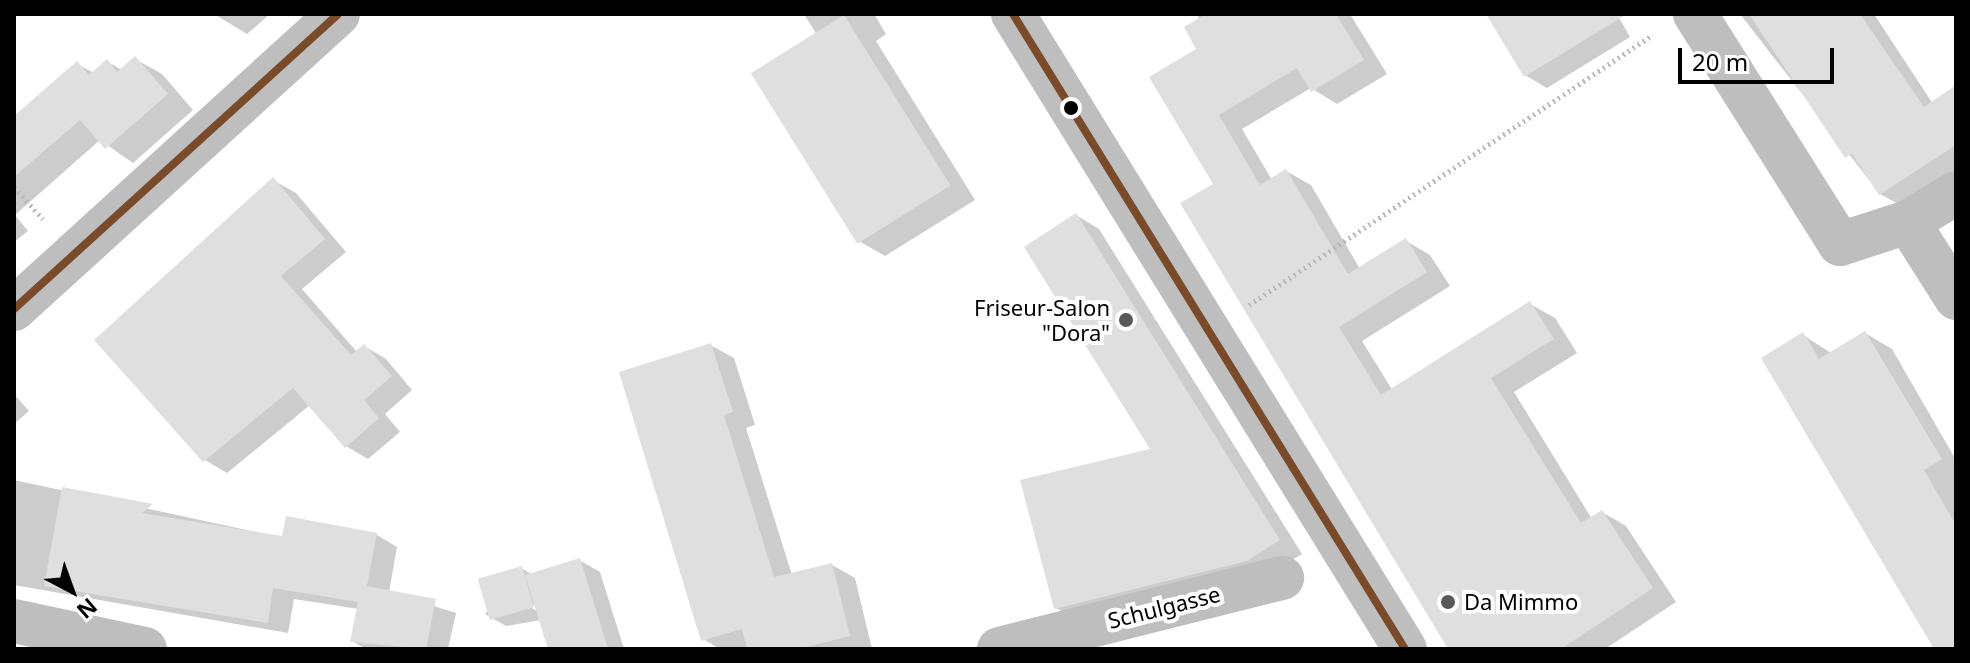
<!DOCTYPE html>
<html>
<head>
<meta charset="utf-8">
<style>
  body { margin:0 }
  #map { position:relative; width:1970px; height:663px; overflow:hidden; background:#fff; font-family:"Noto Sans",sans-serif }
  div>[style] { position:absolute }
  [style*='--x'] { left:calc(var(--x)*1px); top:calc(var(--y)*1px); width:calc(var(--w)*1px); rotate:calc(var(--a)*1deg) }
  .shadow>* { inset:0; background:#0003 }
  .building>* { inset:0; background:#dfdfdf; transform-origin:0 0 }
  .path>* { height:5px; margin-top:-2.5px; transform-origin:0; background:repeating-linear-gradient(90deg,#b9b9b9 0 2px,transparent 0 6px) }
  .minor>* { height:44px; margin:-22px; padding:0 22px; transform-origin:22px; border-radius:22px; background:#bebebe }
  .tertiary>* { height:44px; margin:-22px; padding:0 22px; transform-origin:22px; border-radius:22px; background:#bebebe }
  .bus-1>* { height:8px; margin:-4px; padding:0 4px; transform-origin:4px; border-radius:4px; background:#7a4b2a }
  .dots>* { width:22px; height:22px; translate:-50% -50%; box-sizing:border-box; border:4px solid #fff; border-radius:50% }
  span { translate:-50% -50%; white-space:nowrap; text-align:center; line-height:1.15; -webkit-text-stroke:8px #fff; paint-order:stroke }
  .poi-label { font-size:22px; color:#000 }
  .right { translate:-100% -50%; text-align:right }
  .left { translate:0 -50%; text-align:left }
  .street-label { font-size:22px; color:#000 }
  .frame { position:absolute; inset:0; border:16px solid #000; pointer-events:none }
  .north { position:absolute; left:32px; top:551px; width:80px; height:80px; -webkit-text-stroke:6px #fff; paint-order:stroke; rotate:139deg; font-size:22px; font-weight:700; line-height:32px; text-align:center; color:#000 }
  .north::after { content:''; display:block; margin:auto; width:28px; height:36px; background:#000; clip-path:polygon(50% 0,100% 100%,50% 72%,0 100%) }
  .scale { position:absolute; left:1678px; top:48px; width:156px; height:36px; box-sizing:border-box; border:4px solid #000; border-top:0; padding-left:10px; font-size:24px; line-height:28px; white-space:nowrap; color:#000; -webkit-text-stroke:6px #fff; paint-order:stroke }
</style>
</head>
<body>
<div id="map">
  <div class="shadow">
    <div style="clip-path:polygon(214px 14px,270px 14px,247px 34px)"></div>
    <div style="clip-path:polygon(804px 14px,874px 14px,886px 34px,876px 41px,975px 200px,885px 256px,859px 241px,817px 35px)"></div>
    <div style="clip-path:polygon(1198px 14px,1350px 14px,1387px 74px,1337px 104px,1311px 88px,1242px 129px,1272px 180px,1286px 171px,1311px 185px,1360px 269px,1406px 241px,1430px 255px,1450px 286px,1362px 341px,1393px 391px,1530px 304px,1555px 318px,1577px 353px,1514px 392px,1592px 519px,1602px 512px,1626px 526px,1676px 602px,1605px 649px,1451px 649px,1216px 184px)"></div>
    <div style="clip-path:polygon(1488px 14px,1617px 14px,1630px 37px,1547px 88px,1525px 75px)"></div>
    <div style="clip-path:polygon(1740px 14px,1874px 14px,1933px 104px,1956px 95px,1956px 171px,1902px 206px,1880px 194px)"></div>
    <div style="clip-path:polygon(135px 59px,162px 74px,193px 110px,133px 163px,100px 140px,15px 215px,28px 231px,14px 242px,14px 119px,77px 64px,94px 73px,108px 62px,122px 70px)"></div>
    <div style="clip-path:polygon(273px 180px,296px 193px,346px 252px,302px 289px,357px 352px,364px 346px,386px 359px,412px 390px,385px 414px,400px 432px,368px 459px,346px 446px,310px 405px,227px 473px,205px 460px)"></div>
    <div style="clip-path:polygon(1076px 215px,1099px 229px,1302px 554px,1270px 573px,1079px 621px,1056px 608px,1153px 450px)"></div>
    <div style="clip-path:polygon(1865px 333px,1892px 349px,1956px 460px,1956px 649px,1936px 649px,1803px 335px,1831px 353px)"></div>
    <div style="clip-path:polygon(710px 345px,734px 358px,755px 425px,746px 428px,792px 575px,832px 565px,855px 578px,872px 649px,720px 649px,703px 639px)"></div>
    <div style="clip-path:polygon(14px 394px,29px 411px,14px 424px)"></div>
    <div style="clip-path:polygon(14px 480px,284px 538px,288px 519px,377px 535px,397px 547px,389px 592px,456px 613px,448px 649px,366px 649px,352px 641px,359px 609px,294px 599px,288px 633px,14px 585px)"></div>
    <div style="clip-path:polygon(evenodd,579px 560px,600px 572px,624px 649px,550px 649px,541px 620px,506px 626px,485px 614px,521px 568px,533px 575px,579px 560px,527px 601px,537px 607px,537px 611px,525px 604px,527px 601px)"></div>
  </div>
  <div class="building">
    <div style="clip-path:polygon(1206px 14px,1336px 14px,1364px 60px,1311px 92px,1297px 68px,1219px 115px,1260px 185px,1286px 169px,1348px 274px,1406px 238px,1427px 272px,1339px 327px,1381px 395px,1530px 301px,1554px 339px,1491px 378px,1581px 523px,1602px 510px,1653px 588px,1561px 649px,1448px 649px,1180px 203px,1213px 184px,1149px 77px,1196px 49px,1184px 27px)"></div>
    <div style="clip-path:polygon(1486px 14px,1627px 14px,1524px 77px)"></div>
    <div style="clip-path:polygon(1749px 14px,1860px 14px,1924px 107px,1956px 85px,1956px 145px,1879px 195px,1852px 154px,1845px 158px)"></div>
    <div style="left:844px;top:15px;width:201px;height:110px;rotate:58deg"></div>
    <div style="clip-path:polygon(135px 56px,168px 94px,105px 149px,80px 120px,14px 177px,14px 116px,77px 61px,89px 75px,107px 59px,117px 72px)"></div>
    <div style="clip-path:polygon(273px 177px,325px 239px,281px 276px,351px 355px,364px 344px,392px 376px,364px 400px,379px 418px,345px 448px,293px 388px,203px 462px,94px 340px)"></div>
    <div style="clip-path:polygon(1076px 213px,1280px 540px,1247px 561px,1054px 609px,1020px 480px,1150px 449px,1024px 247px)"></div>
    <div style="clip-path:polygon(1865px 331px,1942px 459px,1924px 470px,1956px 525px,1956px 649px,1934px 649px,1761px 358px,1803px 332px,1819px 359px)"></div>
    <div style="clip-path:polygon(711px 343px,733px 412px,724px 415px,774px 577px,832px 563px,850px 636px,798px 649px,747px 649px,742px 629px,701px 641px,619px 372px)"></div>
    <div style="clip-path:polygon(62px 487px,153px 504px,142px 513px,282px 536px,286px 516px,377px 533px,367px 586px,436px 599px,426px 649px,350px 642px,358px 602px,273px 588px,268px 623px,44px 586px)"></div>
    <div style="clip-path:polygon(580px 558px,608px 649px,548px 649px,525px 575px)"></div>
    <div style="left:522px;top:566px;width:43px;height:46px;rotate:74deg"></div>
  </div>
  <div class="path">
    <div style="--x:14;--y:187;--w:43;--a:47.8"></div>
    <div style="--x:1249;--y:305;--w:486;--a:-33.8"></div>
  </div>
  <div class="minor">
    <div style="--x:1013;--y:14;--w:746;--a:58.31"></div>
    <div style="--x:1695;--y:14;--w:272;--a:57.8"></div>
    <div style="--x:1840;--y:244;--w:71;--a:-17.9"></div>
    <div style="--x:1908;--y:222;--w:90;--a:57.7"></div>
    <div style="--x:1908;--y:222;--w:56;--a:-31.1"></div>
    <div style="--x:14;--y:621;--w:134;--a:12.1"></div>
    <div style="--x:999;--y:649;--w:292;--a:-14.1"></div>
  </div>
  <div class="tertiary">
    <div style="--x:14;--y:309;--w:438;--a:-42.3"></div>
  </div>
  <div class="bus-1">
    <div style="--x:1013;--y:14;--w:746;--a:58.31"></div>
    <div style="--x:14;--y:309;--w:438;--a:-42.3"></div>
  </div>
  <div class="dots">
    <div style="left:1071px;top:108px;background:#000"></div>
    <div style="left:1126px;top:320px;background:#595959"></div>
    <div style="left:1448px;top:602px;background:#595959"></div>
  </div>
  <div class="poi-label">
    <span class="right" style="left:1110px;top:320px">Friseur-Salon<br>"Dora"</span>
    <span class="left" style="left:1464px;top:602px">Da Mimmo</span>
  </div>
  <div class="street-label">
    <span style="left:1164px;top:607px;rotate:-14deg">Schulgasse</span>
  </div>
  <div class="frame"></div>
  <div class="north">N</div>
  <div class="scale">20 m</div>
</div>
</body>
</html>
